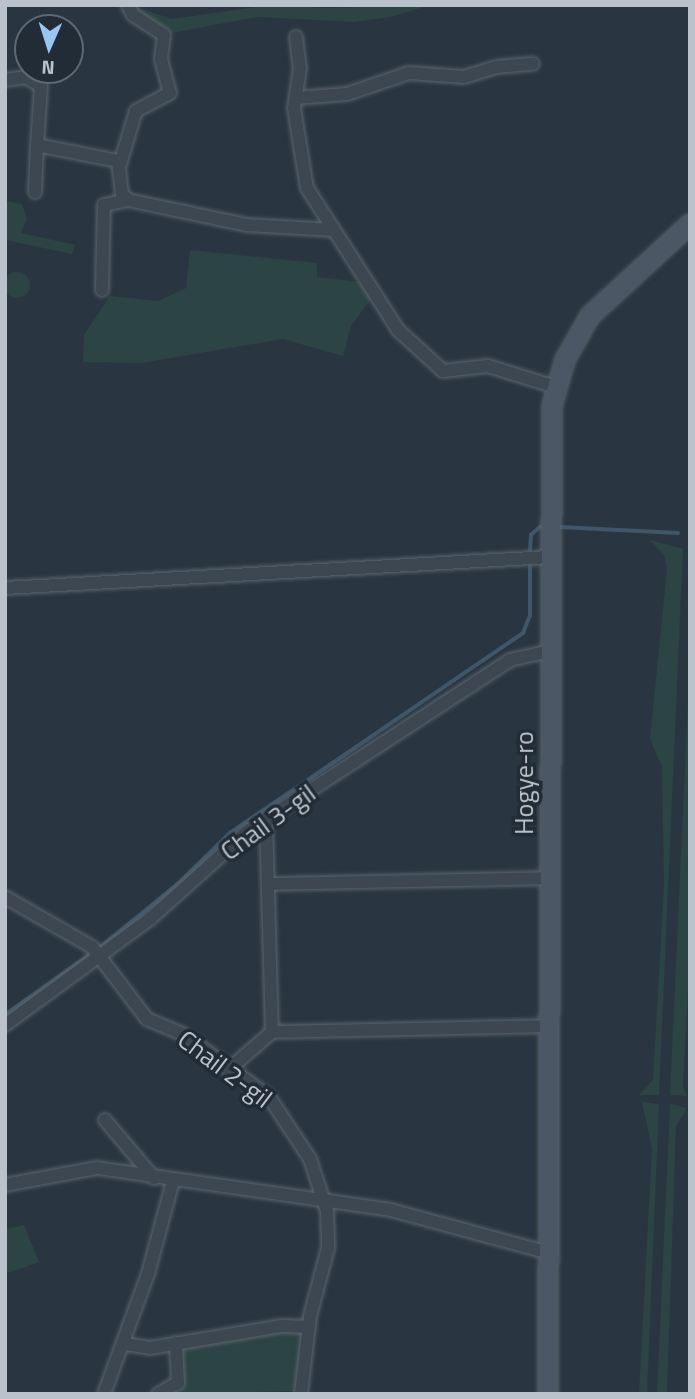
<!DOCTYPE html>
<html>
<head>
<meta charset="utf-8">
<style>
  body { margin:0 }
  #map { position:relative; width:695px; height:1399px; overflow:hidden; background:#293641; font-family:"Titillium Web",sans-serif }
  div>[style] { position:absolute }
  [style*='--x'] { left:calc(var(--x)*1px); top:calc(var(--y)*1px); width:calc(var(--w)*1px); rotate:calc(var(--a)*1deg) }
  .green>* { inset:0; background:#2c4443 }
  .round { border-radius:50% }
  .stream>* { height:3.5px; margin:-1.75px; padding:0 1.75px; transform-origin:1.75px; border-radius:1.75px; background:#405669 }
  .roads { filter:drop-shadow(0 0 2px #5b656e) drop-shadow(0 0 2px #5b656e) }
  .street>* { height:12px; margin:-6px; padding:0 6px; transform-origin:6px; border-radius:6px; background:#3d4751 }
  .secondary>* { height:18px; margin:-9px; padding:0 9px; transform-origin:9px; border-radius:9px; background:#4b5764 }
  span { translate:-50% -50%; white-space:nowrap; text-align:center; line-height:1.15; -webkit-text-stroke:7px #212c36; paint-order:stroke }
  .street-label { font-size:26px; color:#bac2cb }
  .frame { position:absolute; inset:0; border:7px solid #bac2cb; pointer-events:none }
  .north { position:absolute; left:14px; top:14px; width:70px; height:70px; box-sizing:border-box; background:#212c36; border:2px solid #5e6872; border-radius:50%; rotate:183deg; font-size:19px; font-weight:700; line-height:28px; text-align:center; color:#bac2cb }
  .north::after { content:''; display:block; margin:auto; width:24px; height:32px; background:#98c5f2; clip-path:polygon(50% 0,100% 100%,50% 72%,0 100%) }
</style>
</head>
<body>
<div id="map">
  <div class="green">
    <div style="clip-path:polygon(271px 5px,327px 8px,430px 5px,391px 17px,354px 22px,258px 17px,166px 34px,134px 12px,133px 6px,172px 19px)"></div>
    <div style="clip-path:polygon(5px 201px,22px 204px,27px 219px,21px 233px,75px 245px,72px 254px,5px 240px)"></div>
    <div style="clip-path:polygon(190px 250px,317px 263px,317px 277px,361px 282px,374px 295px,351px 326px,343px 356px,283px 339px,141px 363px,83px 362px,84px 335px,110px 296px,158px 301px,186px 288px)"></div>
    <div class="round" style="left:4px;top:272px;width:26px;height:26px"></div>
    <div style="clip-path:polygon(650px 540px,683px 549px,659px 1095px,639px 1095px,653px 1080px,664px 885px,662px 767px,650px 739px,667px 569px,664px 555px)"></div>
    <div style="clip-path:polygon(690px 657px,690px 951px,683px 1086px,687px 1096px,670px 1095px)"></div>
    <div style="clip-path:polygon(642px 1102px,659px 1104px,647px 1394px,639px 1394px,652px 1149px)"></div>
    <div style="clip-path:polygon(670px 1104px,687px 1108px,676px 1126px,667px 1394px,657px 1394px)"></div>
    <div style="clip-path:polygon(24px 1225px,39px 1262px,5px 1274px,5px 1229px)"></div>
    <div style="clip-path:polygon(303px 1329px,299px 1386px,295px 1391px,179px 1394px,184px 1378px,181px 1347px)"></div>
  </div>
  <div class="stream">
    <div style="--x:560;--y:527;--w:118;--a:2.9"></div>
    <div style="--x:530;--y:550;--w:15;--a:-86"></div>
    <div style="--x:531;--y:535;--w:12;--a:-42"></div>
    <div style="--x:98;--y:949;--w:103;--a:-39.1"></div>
    <div style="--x:178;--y:884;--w:73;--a:-44.4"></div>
    <div style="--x:230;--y:833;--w:355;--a:-34.3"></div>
    <div style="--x:523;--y:633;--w:18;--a:-68"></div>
    <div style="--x:530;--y:616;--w:49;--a:-90"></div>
    <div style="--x:5;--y:1015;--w:107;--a:-35.5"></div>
  </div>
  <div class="roads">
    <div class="street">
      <div style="--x:296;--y:37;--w:31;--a:83"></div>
      <div style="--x:300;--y:68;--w:40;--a:98.5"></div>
      <div style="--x:294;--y:108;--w:81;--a:80.8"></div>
      <div style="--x:307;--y:188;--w:169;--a:57.3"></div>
      <div style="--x:398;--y:330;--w:61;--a:42.3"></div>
      <div style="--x:443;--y:371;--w:45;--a:-6.3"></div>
      <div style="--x:488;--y:366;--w:71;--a:17.2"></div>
      <div style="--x:5;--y:80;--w:21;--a:-8"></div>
      <div style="--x:26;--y:77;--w:17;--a:31"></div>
      <div style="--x:41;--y:86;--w:59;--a:93.9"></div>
      <div style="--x:37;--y:145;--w:83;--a:11.2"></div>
      <div style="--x:118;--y:161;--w:33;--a:83"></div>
      <div style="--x:122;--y:194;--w:8;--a:45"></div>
      <div style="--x:128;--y:200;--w:122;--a:11.9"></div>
      <div style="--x:247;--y:225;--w:87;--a:3.3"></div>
      <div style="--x:296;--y:98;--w:51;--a:-4.5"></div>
      <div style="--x:347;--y:94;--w:65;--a:-18.7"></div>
      <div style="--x:409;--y:73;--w:55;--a:4.2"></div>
      <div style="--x:464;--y:77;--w:34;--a:-17"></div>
      <div style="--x:496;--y:67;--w:37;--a:-5"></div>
      <div style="--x:120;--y:164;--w:55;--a:-73.2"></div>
      <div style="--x:136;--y:111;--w:38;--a:-28"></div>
      <div style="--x:170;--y:93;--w:35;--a:-105"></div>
      <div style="--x:161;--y:59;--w:24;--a:-83"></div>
      <div style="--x:164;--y:35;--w:37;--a:-147"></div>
      <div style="--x:133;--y:15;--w:11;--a:-117"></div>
      <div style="--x:35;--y:192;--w:47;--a:-87.6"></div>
      <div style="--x:102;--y:290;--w:85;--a:-88.7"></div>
      <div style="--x:104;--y:205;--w:25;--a:-12"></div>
      <div style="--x:5;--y:588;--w:545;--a:-3.26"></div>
      <div style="--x:266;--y:819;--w:213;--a:88.4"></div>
      <div style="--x:269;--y:884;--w:281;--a:-1.2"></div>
      <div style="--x:5;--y:897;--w:100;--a:29.9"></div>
      <div style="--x:92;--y:947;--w:91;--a:52.6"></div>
      <div style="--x:147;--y:1019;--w:39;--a:23"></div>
      <div style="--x:183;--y:1034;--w:107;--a:36.2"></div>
      <div style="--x:269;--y:1097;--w:74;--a:56.5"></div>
      <div style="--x:310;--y:1159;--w:55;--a:71.9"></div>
      <div style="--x:327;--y:1211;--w:37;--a:88"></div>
      <div style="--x:328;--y:1248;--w:70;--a:104.8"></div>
      <div style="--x:310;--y:1316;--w:79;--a:96.6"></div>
      <div style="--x:5;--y:1025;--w:180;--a:-36.2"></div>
      <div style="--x:150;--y:919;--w:132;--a:-41.9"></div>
      <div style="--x:248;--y:831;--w:313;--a:-33.1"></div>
      <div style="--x:510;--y:660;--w:41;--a:-12.7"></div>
      <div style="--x:228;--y:1070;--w:58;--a:-40.8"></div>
      <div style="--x:272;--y:1032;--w:276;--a:-1.2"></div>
      <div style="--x:105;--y:1120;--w:76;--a:49.8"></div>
      <div style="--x:5;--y:1185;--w:94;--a:-10.5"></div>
      <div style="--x:97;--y:1168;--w:297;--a:8.1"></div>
      <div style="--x:391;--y:1210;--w:161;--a:15.2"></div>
      <div style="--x:125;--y:1344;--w:25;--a:9"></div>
      <div style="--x:150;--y:1348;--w:134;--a:-9.5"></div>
      <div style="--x:282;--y:1326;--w:27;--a:2"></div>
      <div style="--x:104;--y:1394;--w:128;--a:-69.9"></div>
      <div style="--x:148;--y:1274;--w:96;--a:-75"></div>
      <div style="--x:158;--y:1394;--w:23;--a:-29"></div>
      <div style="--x:178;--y:1383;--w:40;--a:-92.9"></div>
    </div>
    <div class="secondary">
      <div style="--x:548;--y:1394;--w:988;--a:-89.77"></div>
      <div style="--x:552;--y:406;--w:48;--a:-74.2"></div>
      <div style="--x:565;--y:360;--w:51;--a:-60.4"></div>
      <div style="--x:590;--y:316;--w:136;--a:-42.6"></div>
    </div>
  </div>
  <div class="street-label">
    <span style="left:524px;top:783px;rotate:-90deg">Hogye-ro</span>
    <span style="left:268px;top:822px;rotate:-36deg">Chail 3-gil</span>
    <span style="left:225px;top:1069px;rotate:37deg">Chail 2-gil</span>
  </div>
  <div class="frame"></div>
  <div class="north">N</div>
</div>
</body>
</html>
